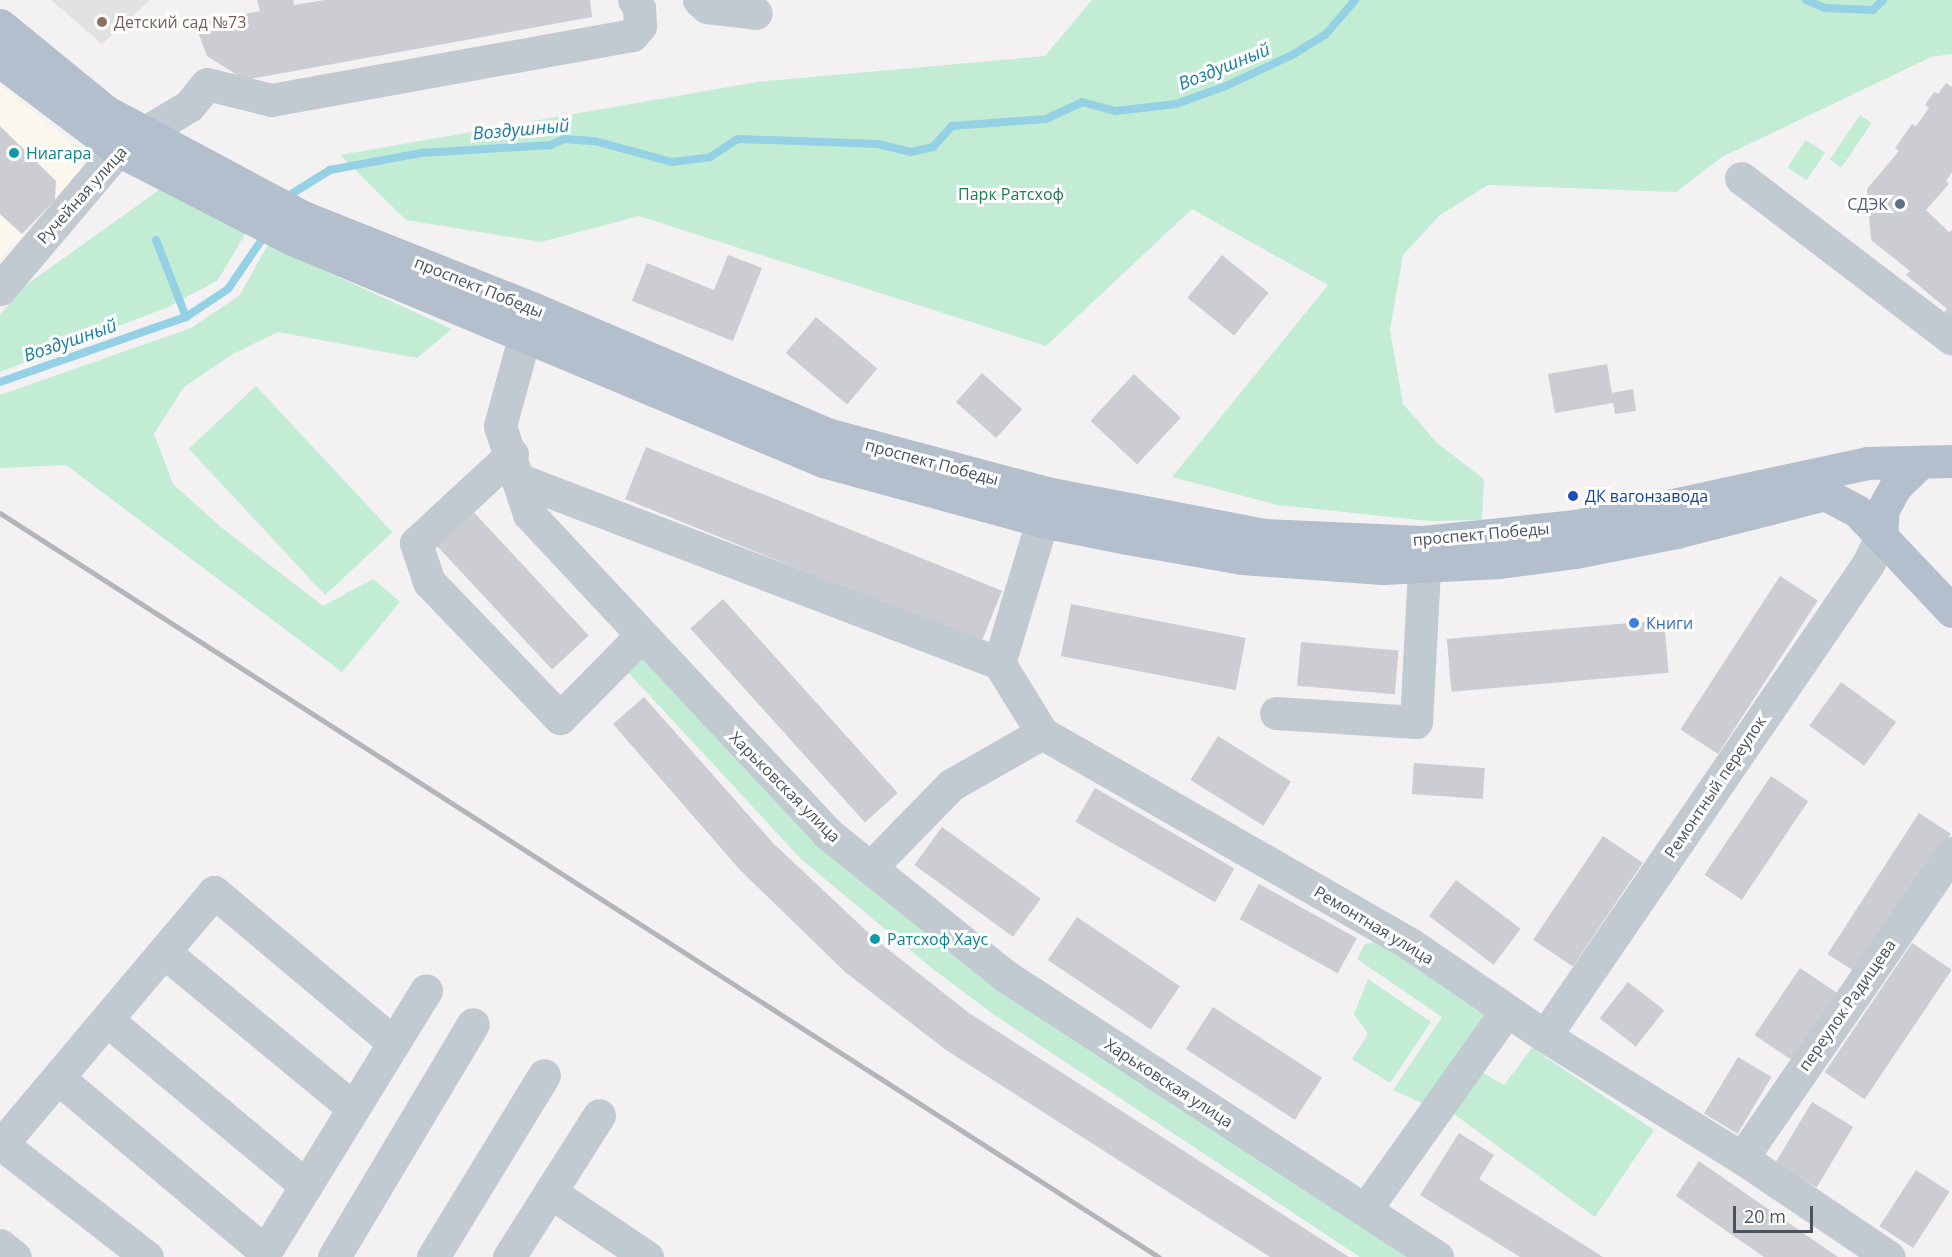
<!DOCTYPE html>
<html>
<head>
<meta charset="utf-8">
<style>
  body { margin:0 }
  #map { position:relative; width:1952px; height:1257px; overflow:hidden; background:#f3f1f1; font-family:"Open Sans",sans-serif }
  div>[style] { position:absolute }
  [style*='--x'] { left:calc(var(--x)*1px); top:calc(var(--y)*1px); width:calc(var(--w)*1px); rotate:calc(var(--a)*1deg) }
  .commercial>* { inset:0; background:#fbf7ec }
  .education>* { inset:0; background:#e3e2e2 }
  .green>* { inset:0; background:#c3ecd4; transform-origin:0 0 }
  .stream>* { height:8px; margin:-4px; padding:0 4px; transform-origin:4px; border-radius:4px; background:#94d1e5 }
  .building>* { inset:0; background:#cbcdd2; transform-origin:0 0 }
  .minor>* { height:33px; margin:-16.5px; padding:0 16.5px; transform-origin:16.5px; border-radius:16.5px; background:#c2cad1 }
  .major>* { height:33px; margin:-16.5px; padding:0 16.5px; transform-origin:16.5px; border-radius:16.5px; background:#b3bfcc }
  .rail>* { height:4.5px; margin:-2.25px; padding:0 2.25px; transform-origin:2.25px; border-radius:2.25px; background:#b3b5ba }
  .dots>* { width:16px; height:16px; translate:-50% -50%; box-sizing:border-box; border:3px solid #fff; border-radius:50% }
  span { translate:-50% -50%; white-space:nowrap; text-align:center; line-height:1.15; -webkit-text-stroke:6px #fff; paint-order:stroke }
  .education-label { font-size:16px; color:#785e54 }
  .left { translate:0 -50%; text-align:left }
  .culture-label { font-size:16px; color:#0d838f }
  .park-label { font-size:16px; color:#20794f }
  .street-label { font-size:16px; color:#4a535c }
  .service-label { font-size:16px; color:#4e5e75 }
  .right { translate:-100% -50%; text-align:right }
  .transit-label { font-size:16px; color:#164399 }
  .shop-label { font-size:16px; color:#366cbe }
  .water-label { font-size:18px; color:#197fa0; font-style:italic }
  .scale { position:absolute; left:1733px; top:1206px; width:80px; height:27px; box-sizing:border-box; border:3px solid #4a535c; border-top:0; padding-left:8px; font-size:18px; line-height:21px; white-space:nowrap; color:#4a535c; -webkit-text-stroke:4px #fff; paint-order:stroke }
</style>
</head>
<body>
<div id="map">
  <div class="commercial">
    <div style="clip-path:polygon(0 85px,74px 144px,83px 170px,0 259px)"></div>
  </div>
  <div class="education">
    <div style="clip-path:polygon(51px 0,150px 0,102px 44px)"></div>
  </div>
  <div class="green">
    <div style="clip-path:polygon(1092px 0,1952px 0,1952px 54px,1931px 57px,1722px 157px,1676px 192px,1488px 185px,1440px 215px,1403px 255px,1390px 330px,1403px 404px,1438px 444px,1484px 479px,1482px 520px,1429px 521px,1278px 505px,1172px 477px,1328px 285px,1192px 209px,1046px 346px,639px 216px,541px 242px,406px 220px,340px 155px,757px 82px,1045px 56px)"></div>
    <div style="left:1860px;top:115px;width:14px;height:54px;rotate:34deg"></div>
    <div style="left:1806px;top:140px;width:23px;height:33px;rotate:34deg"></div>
    <div style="clip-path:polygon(159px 190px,248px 229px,218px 280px,168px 307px,0 372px,0 315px,26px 285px)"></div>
    <div style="clip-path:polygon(268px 245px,452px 329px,417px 358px,278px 332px,233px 354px,184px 387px,154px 434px,173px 484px,222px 528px,323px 606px,373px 579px,400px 602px,342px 672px,66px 465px,0 468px,0 395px,191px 328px,239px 296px)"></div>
    <div style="left:256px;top:386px;width:200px;height:92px;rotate:47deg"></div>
    <div style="clip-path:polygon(644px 655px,819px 841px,1416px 1257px,1360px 1257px,993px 1014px,933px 969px,801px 859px,626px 670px)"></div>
    <div style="clip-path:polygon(1382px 941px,1446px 981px,1486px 1016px,1429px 1106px,1393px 1090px,1442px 1017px,1357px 959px,1365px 944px)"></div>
    <div style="clip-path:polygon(1368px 979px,1431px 1022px,1390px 1083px,1352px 1059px,1368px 1034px,1354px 1014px)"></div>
    <div style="clip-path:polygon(1532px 1048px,1654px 1130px,1595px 1217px,1447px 1109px,1478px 1070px,1504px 1085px)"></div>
  </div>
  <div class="stream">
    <div style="--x:1806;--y:0;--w:21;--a:23"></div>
    <div style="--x:1825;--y:8;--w:48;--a:2.4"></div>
    <div style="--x:1873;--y:10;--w:14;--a:-45"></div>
    <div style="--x:287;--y:201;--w:10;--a:-53"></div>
    <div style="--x:293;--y:193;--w:44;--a:-31.9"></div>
    <div style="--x:330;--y:170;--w:93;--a:-10.6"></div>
    <div style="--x:421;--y:153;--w:130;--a:-3.5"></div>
    <div style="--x:551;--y:145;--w:14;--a:-25"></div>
    <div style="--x:564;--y:139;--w:31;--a:4"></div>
    <div style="--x:595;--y:141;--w:80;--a:15.3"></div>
    <div style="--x:672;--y:162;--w:38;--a:-7"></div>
    <div style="--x:710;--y:157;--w:33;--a:-33"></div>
    <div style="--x:738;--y:139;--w:140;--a:2"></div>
    <div style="--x:878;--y:144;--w:34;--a:14"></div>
    <div style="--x:911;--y:152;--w:23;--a:-13"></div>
    <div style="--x:933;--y:147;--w:28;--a:-48"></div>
    <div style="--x:952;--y:126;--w:94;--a:-4.3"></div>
    <div style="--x:1046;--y:119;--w:40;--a:-25"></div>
    <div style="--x:1082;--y:102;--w:35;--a:15"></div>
    <div style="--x:1116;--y:111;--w:60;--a:-6.7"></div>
    <div style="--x:1176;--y:104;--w:53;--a:-19.8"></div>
    <div style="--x:1226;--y:86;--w:75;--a:-25.2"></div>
    <div style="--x:1294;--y:54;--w:38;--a:-32"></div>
    <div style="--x:1326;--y:34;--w:45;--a:-49.5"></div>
    <div style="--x:156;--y:240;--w:83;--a:68.7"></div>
    <div style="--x:0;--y:382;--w:197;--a:-19.3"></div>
    <div style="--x:186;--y:317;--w:50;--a:-33.7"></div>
    <div style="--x:228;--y:289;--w:69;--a:-55.6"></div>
  </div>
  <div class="building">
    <div style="clip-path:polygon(257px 0,293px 0,294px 5px,325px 0,590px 0,592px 17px,245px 80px,207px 56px,195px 24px,260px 11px)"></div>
    <div style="clip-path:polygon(1946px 83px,1952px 87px,1952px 172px,1946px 181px,1949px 184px,1926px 210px,1949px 232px,1952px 230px,1952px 320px,1944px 312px,1947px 309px,1906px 275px,1910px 271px,1871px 240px,1867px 189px,1899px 151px,1895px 148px,1912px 124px,1916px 126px,1929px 108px,1925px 105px,1934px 92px,1938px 94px)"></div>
    <div style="clip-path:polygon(0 126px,56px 181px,55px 200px,22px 234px,0 214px)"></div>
    <div style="clip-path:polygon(728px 255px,762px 268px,733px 341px,632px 301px,647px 263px,714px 290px)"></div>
    <div style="left:1222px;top:255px;width:60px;height:55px;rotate:39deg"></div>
    <div style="left:816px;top:317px;width:80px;height:47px;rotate:40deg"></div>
    <div style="clip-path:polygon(1607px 364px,1612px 393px,1633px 389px,1636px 411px,1615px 414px,1613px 403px,1555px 413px,1548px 374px)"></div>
    <div style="left:982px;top:373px;width:54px;height:39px;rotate:42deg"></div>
    <div style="left:1134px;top:374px;width:64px;height:64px;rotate:43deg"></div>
    <div style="left:646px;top:447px;width:384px;height:56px;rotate:22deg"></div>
    <div style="left:468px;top:506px;width:177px;height:50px;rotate:47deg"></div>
    <div style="left:1780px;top:576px;width:45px;height:183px;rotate:33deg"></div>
    <div style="left:723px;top:599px;width:261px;height:44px;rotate:48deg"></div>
    <div style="left:1071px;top:604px;width:178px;height:53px;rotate:11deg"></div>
    <div style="left:1664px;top:620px;width:53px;height:218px;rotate:85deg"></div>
    <div style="left:1301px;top:642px;width:98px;height:44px;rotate:5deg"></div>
    <div style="left:1841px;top:682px;width:68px;height:54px;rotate:36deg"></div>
    <div style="clip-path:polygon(644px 697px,774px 844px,875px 939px,969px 1013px,1349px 1257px,1270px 1257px,946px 1050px,845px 972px,740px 870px,613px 724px)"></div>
    <div style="left:1218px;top:736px;width:86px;height:52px;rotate:32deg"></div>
    <div style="left:1414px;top:763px;width:71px;height:31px;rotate:4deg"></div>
    <div style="left:1771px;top:776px;width:45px;height:119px;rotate:34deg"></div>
    <div style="left:1095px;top:788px;width:161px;height:39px;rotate:30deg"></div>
    <div style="left:1919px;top:813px;width:38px;height:168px;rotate:33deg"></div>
    <div style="left:942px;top:827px;width:122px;height:47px;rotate:36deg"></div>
    <div style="left:1603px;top:836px;width:48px;height:125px;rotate:34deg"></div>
    <div style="left:1456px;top:880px;width:81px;height:45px;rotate:37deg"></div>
    <div style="left:1259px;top:884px;width:112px;height:40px;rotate:29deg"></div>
    <div style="left:1077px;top:917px;width:124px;height:52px;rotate:34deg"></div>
    <div style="left:1912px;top:943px;width:48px;height:156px;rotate:34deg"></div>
    <div style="left:1800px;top:968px;width:47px;height:81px;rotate:34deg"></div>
    <div style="left:1628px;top:982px;width:46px;height:46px;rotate:38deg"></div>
    <div style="left:1213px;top:1007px;width:130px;height:50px;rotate:33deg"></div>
    <div style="left:1738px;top:1057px;width:39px;height:66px;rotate:31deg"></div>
    <div style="left:1812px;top:1102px;width:48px;height:71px;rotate:31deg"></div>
    <div style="clip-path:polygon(1459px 1133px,1494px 1155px,1479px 1179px,1603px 1257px,1520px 1257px,1420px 1195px)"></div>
    <div style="clip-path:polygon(1699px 1161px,1758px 1202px,1838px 1257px,1764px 1257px,1676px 1196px)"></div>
    <div style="left:1916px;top:1170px;width:40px;height:67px;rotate:33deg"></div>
  </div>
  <div class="minor">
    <div style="--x:699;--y:0;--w:11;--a:41"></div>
    <div style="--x:707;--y:7;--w:49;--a:7"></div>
    <div style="--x:144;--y:133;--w:52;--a:-31"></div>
    <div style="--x:189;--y:106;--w:28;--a:-51"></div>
    <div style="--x:207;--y:84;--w:66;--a:14"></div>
    <div style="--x:271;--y:100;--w:367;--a:-10.2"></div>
    <div style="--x:632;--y:35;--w:12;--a:-48"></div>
    <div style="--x:640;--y:26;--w:18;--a:-93"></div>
    <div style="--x:639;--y:8;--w:9;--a:-122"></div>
    <div style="--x:1741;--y:178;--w:265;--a:37.3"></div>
    <div style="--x:0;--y:289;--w:182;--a:-49.7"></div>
    <div style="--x:524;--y:338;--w:91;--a:105.3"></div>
    <div style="--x:500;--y:426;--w:93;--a:71.8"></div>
    <div style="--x:529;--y:514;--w:437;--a:46.9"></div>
    <div style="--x:827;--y:833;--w:227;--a:38.7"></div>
    <div style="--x:1004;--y:975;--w:517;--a:33.07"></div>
    <div style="--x:512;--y:454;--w:131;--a:137.2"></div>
    <div style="--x:416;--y:543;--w:41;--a:71.6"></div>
    <div style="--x:429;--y:582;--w:189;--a:46.1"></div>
    <div style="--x:560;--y:718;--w:114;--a:-45.4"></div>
    <div style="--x:520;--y:480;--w:513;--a:20.91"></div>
    <div style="--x:1042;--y:521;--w:148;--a:106.8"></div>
    <div style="--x:999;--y:663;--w:82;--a:58.4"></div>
    <div style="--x:1042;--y:733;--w:424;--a:29.8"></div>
    <div style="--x:1410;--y:944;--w:163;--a:34.3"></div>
    <div style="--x:1545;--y:1036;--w:232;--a:31.8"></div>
    <div style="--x:1742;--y:1158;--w:177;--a:34"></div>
    <div style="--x:1276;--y:713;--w:140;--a:3.7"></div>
    <div style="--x:1416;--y:722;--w:155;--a:-87"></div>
    <div style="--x:870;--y:868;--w:116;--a:-45.7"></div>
    <div style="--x:951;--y:785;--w:105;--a:-29.7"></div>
    <div style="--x:164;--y:952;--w:245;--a:39.5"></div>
    <div style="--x:107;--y:1020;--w:259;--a:39.8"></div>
    <div style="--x:1545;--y:1036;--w:572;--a:-55.62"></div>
    <div style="--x:1868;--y:564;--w:31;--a:-65"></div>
    <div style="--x:58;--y:1078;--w:270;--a:40"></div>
    <div style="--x:0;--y:1143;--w:186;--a:37.8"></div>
    <div style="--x:0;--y:1146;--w:332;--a:-49.9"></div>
    <div style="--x:214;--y:892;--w:234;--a:40"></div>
    <div style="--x:1742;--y:1158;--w:370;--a:-55.5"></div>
    <div style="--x:550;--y:1192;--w:117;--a:33.8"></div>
    <div style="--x:1365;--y:1210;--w:245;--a:-54.6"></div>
    <div style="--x:0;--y:1245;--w:19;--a:39"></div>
    <div style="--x:262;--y:1257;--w:313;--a:-58.4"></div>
    <div style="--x:334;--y:1257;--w:271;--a:-59.2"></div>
    <div style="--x:433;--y:1257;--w:213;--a:-58.6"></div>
    <div style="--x:509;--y:1257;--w:168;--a:-57.6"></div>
  </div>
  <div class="major">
    <div style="--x:0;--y:25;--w:136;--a:39.3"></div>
    <div style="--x:105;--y:111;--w:225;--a:28.2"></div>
    <div style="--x:303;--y:217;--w:249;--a:21.7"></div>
    <div style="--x:534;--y:309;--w:322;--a:23.1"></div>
    <div style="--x:830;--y:435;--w:224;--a:15"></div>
    <div style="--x:1046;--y:493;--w:222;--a:10.9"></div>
    <div style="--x:1264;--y:535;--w:159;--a:2.5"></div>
    <div style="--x:1423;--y:542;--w:154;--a:-6"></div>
    <div style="--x:1576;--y:526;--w:298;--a:-12.2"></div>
    <div style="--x:1867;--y:463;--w:85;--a:-1.3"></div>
    <div style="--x:0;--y:61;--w:148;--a:37"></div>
    <div style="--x:118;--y:150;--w:193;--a:27.1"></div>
    <div style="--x:290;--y:238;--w:578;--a:22.7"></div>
    <div style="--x:823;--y:461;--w:227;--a:15.3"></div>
    <div style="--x:1042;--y:521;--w:87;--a:11.3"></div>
    <div style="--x:1127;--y:538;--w:117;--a:9.9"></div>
    <div style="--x:1242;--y:558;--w:141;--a:4.1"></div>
    <div style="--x:1383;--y:568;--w:116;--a:-3"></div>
    <div style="--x:1499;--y:562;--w:77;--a:-7.5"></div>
    <div style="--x:1575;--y:552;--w:103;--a:-11.2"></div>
    <div style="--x:1676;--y:532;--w:154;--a:-14.3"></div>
    <div style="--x:1825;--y:494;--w:36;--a:28"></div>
    <div style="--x:1857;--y:511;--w:138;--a:46.5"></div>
    <div style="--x:1881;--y:536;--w:27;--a:-86"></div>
    <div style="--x:1883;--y:509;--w:25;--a:-61"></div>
    <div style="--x:1895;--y:487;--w:36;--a:-44"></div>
  </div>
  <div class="rail">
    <div style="--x:0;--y:513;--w:1377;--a:32.7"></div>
  </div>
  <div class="dots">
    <div style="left:102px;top:22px;background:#8d6e63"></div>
    <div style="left:14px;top:153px;background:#0f9aa8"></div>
    <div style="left:1900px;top:204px;background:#5c6f8a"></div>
    <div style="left:1573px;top:496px;background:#1a4fb4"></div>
    <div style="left:1634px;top:623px;background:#3f7fe0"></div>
    <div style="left:875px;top:939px;background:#0f9aa8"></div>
  </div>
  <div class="education-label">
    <span class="left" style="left:114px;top:22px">Детский сад №73</span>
  </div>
  <div class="culture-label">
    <span class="left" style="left:26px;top:153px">Ниагара</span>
    <span class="left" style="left:887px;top:939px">Ратсхоф Хаус</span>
  </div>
  <div class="park-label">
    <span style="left:1011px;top:194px">Парк Ратсхоф</span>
  </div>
  <div class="street-label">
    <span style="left:82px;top:195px;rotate:-48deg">Ручейная улица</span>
    <span style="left:479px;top:287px;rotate:22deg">проспект Победы</span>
    <span style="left:932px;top:462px;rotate:15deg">проспект Победы</span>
    <span style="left:1481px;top:534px;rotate:-5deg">проспект Победы</span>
    <span style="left:785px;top:787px;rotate:45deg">Харьковская улица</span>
    <span style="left:1715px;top:787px;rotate:-56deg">Ремонтный переулок</span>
    <span style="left:1374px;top:925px;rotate:31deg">Ремонтная улица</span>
    <span style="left:1847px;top:1005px;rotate:-55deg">переулок Радищева</span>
    <span style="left:1169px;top:1083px;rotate:33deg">Харьковская улица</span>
  </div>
  <div class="service-label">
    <span class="right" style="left:1888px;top:204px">СДЭК</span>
  </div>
  <div class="transit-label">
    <span class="left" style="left:1585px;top:496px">ДК вагонзавода</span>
  </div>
  <div class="shop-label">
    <span class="left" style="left:1646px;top:623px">Книги</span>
  </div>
  <div class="water-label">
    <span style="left:1224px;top:66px;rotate:-22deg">Воздушный</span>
    <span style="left:521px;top:129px;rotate:-5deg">Воздушный</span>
    <span style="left:70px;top:340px;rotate:-19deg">Воздушный</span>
  </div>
  <div class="scale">20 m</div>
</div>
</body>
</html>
